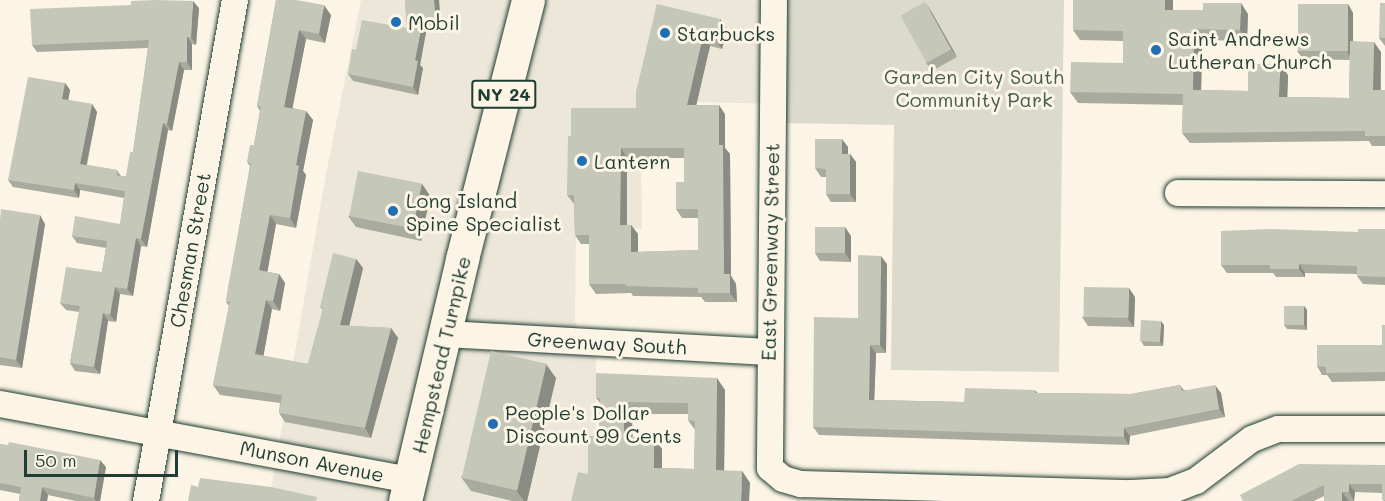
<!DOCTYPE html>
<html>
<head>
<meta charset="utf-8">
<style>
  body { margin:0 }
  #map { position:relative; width:1385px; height:501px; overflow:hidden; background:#fcf5e5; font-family:Mali,sans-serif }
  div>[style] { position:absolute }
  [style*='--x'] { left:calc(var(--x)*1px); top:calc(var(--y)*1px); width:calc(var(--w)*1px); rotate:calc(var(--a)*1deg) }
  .built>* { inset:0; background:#ece7d8 }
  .green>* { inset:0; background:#dcdacc }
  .roads { filter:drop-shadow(0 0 2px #1f3d34) drop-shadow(0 0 2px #1f3d34) }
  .minor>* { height:26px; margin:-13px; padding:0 13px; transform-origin:13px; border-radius:13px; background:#fcf5e5 }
  .major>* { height:33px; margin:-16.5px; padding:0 16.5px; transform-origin:16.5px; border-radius:16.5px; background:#fcf5e5 }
  .wall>* { inset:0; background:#a9ab9f }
  .shaded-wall>* { inset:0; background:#8a8b82 }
  .building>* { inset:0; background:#c5c7b9; transform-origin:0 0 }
  .dots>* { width:16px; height:16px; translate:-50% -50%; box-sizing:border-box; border:3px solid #fcf5e5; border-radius:50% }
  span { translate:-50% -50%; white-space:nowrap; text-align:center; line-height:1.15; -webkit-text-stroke:6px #fcf5e5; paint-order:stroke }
  .shield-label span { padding:2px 4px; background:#fcf5e5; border:2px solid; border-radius:4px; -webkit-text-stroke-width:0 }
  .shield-label { font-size:18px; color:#1f3d34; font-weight:700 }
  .poi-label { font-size:20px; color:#1f3d34 }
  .left { translate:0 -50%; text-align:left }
  .park-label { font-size:20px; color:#455c52 }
  .street-label { font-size:20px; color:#1f3d34 }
  .scale { position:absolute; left:24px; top:450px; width:154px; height:27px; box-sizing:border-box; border:3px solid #1f3d34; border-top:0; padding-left:8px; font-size:18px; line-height:21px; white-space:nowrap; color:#1f3d34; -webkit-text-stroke:4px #fcf5e5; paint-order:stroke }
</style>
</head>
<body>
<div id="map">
  <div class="built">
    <div style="clip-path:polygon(361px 0,783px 0,782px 104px,640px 101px,642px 229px,576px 225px,575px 322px,596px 357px,596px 480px,750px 483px,749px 501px,269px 501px,326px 174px)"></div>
  </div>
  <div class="green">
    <div style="clip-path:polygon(783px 0,1064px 0,1059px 372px,891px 370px,894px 125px,782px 123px)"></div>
  </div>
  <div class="roads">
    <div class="minor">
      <div style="--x:774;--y:0;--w:468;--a:90.5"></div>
      <div style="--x:770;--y:468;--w:17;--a:40"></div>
      <div style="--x:783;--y:479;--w:19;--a:16"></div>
      <div style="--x:801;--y:484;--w:331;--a:1.6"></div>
      <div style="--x:1132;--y:493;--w:38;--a:-3"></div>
      <div style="--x:1170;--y:491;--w:28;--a:-21"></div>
      <div style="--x:1196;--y:481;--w:70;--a:-36.9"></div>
      <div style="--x:1252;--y:439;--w:28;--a:-21"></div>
      <div style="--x:1278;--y:429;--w:107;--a:0"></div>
      <div style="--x:1178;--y:193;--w:207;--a:0.3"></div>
      <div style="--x:445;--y:334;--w:324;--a:3.2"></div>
      <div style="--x:0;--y:404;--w:419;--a:10.5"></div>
      <div style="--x:146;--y:501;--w:509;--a:-79.93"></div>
    </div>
    <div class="major">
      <div style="--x:405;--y:501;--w:249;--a:-76.7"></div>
      <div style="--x:462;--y:259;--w:267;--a:-75.7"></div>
    </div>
  </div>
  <div class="wall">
    <div style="clip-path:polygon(276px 0,331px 15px,325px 43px,306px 39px,292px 108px,306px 111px,313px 120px,303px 171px,306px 175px,296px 228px,276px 224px,267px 272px,279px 274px,285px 283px,280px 311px,272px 309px,263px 356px,308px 364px,323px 310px,320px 307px,356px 259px,363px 268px,349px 326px,391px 328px,398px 338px,371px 438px,285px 422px,279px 413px,280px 403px,220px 395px,213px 385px,229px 306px,226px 302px,250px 166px,247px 162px,254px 145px,260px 111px,257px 106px)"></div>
    <div style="clip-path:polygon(405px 0,439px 0,441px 31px,426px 32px,420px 65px,423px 68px,418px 95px,353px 81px,348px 74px,356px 50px,407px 28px)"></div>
    <div style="clip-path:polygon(1073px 0,1173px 0,1173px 10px,1248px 14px,1247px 41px,1202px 40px,1201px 90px,1248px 91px,1288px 75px,1287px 97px,1349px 98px,1350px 60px,1303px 59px,1297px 51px,1348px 4px,1353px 13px,1353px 41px,1381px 52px,1381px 90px,1385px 90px,1385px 146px,1372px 146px,1369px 141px,1190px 143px,1182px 133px,1183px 105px,1078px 103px,1070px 92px,1123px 63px,1123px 41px,1080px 40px,1073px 30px)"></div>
    <div style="clip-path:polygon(1385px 3px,1385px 46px,1379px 38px)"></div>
    <div style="clip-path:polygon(evenodd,657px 4px,727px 29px,722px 49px,710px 46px,696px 105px,725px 114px,725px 148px,730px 154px,731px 276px,736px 284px,737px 302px,705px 302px,701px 297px,633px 296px,631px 293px,596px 294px,589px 284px,589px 244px,581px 244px,575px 235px,574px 204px,567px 195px,571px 136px,636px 108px,657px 4px,627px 158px,684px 158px,684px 182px,676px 209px,682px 218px,698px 218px,698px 250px,638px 252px,638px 234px,631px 225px,627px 225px,627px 158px)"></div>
    <div style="clip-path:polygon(199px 8px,196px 45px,192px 44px,192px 70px,184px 70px,172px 131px,168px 130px,147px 247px,141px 246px,133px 296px,120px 294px,116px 322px,108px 321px,100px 374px,75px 371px,70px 363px,79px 312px,66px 310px,60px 303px,102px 272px,106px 248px,77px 243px,72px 236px,120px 224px,124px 198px,80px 190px,79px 198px,13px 187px,8px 180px,65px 83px,70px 90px,68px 100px,92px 104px,97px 112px,87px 165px,117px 170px,121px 176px,126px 176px,133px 152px,148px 48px,37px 52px,32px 45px)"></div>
    <div style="clip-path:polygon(931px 11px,957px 57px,932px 71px,926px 63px)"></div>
    <div style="clip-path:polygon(848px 147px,848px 154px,850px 154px,856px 162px,856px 202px,831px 202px,826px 194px,826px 177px,821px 177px,815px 168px)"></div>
    <div style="clip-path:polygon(422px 184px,430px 196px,421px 241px,356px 227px,348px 216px)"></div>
    <div style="clip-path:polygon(0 220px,45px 224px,22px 368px,0 365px)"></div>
    <div style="clip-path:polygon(1385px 229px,1385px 285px,1363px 284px,1357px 276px,1357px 274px,1305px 273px,1305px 277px,1276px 277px,1273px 273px,1227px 273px,1221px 265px,1358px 232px)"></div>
    <div style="clip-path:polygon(851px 236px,851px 262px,820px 261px,815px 253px)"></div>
    <div style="clip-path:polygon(887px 264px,886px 353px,876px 353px,874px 400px,964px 402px,1035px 390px,1038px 393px,1131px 394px,1180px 385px,1184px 390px,1221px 393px,1225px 417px,1130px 436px,1129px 445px,819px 435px,813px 427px,858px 318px)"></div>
    <div style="clip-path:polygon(1135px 297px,1134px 327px,1088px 326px,1082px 317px)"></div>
    <div style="clip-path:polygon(1304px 306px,1307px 310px,1307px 330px,1287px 329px,1284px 325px)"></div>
    <div style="clip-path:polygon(1164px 325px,1163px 346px,1144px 346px,1141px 341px)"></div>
    <div style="clip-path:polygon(1385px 325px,1385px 381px,1332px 382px,1327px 375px,1322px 375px,1317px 366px,1382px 345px)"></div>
    <div style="clip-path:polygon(556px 378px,527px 501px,512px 501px,471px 491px,461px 477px)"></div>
    <div style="clip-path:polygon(evenodd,725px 390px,724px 471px,742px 471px,750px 483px,571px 501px,588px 474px,599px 436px,600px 403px,596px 398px,725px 390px,632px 414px,688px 414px,688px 420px,695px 430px,694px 469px,662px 468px,662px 449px,632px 437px,632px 414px)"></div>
    <div style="clip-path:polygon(0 444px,106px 467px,100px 501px,76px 501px,48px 495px,47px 501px,19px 501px,20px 494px,0 490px)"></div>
    <div style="clip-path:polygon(1385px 465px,1385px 501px,1382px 500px,1382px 493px,1355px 492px,1354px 501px,1324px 501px,1324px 496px,1314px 501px,1243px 501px)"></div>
  </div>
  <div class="shaded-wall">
    <div style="clip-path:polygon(434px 0,439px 0,441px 31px,436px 24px)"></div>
    <div style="clip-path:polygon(1165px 0,1173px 0,1173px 20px,1165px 10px)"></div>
    <div style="clip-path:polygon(193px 1px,199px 8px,196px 45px,191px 37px)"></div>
    <div style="clip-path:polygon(925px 2px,931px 11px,957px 57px,951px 49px)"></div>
    <div style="clip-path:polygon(1241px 3px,1248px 14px,1247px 41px,1240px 30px)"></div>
    <div style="clip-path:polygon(1348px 4px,1353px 13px,1353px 60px,1347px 52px)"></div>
    <div style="clip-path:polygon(324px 5px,331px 15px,325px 43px,319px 34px)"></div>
    <div style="clip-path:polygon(720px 19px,727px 29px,722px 49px,715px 39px)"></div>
    <div style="clip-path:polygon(422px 25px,426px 32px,420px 65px,423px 68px,418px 95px,413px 87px,415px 60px)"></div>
    <div style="clip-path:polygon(1194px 29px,1202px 40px,1201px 101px,1193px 90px)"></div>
    <div style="clip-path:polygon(299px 30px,306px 39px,291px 116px,284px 107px)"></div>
    <div style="clip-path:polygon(703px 36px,710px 46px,694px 115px,687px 105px)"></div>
    <div style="clip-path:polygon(187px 37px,192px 44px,192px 70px,187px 62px)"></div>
    <div style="clip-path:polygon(1374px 42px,1381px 52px,1380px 100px,1373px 90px)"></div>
    <div style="clip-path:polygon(179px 62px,184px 70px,172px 131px,167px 124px)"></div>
    <div style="clip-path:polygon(1280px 64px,1288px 75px,1287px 108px,1279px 97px)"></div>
    <div style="clip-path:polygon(65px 83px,70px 90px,67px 107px,62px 99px)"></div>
    <div style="clip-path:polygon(92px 104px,97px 112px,85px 171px,80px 164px)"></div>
    <div style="clip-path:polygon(719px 105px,725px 114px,725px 148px,730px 154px,731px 276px,736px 284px,737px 302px,730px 293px,724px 274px,719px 145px)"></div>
    <div style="clip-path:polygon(306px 111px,313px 120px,303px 171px,306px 175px,296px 228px,290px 218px,296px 165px)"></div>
    <div style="clip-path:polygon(163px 123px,168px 130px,147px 247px,141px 239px)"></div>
    <div style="clip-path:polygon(842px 139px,848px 147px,848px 162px,842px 154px)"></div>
    <div style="clip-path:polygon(621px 148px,627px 158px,627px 235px,620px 225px)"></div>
    <div style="clip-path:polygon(850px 154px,856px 162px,856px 202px,850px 194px)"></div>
    <div style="clip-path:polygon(75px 183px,80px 190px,79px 198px,74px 190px)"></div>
    <div style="clip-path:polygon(422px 184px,430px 196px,421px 241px,412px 230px)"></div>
    <div style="clip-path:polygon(40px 215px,45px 224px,22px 368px,16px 360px)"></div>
    <div style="clip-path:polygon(270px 215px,276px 224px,266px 280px,259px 270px)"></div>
    <div style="clip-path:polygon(631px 225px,638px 234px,638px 262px,631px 252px)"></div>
    <div style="clip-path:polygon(845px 227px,851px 236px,851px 262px,845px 253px)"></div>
    <div style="clip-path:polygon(136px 238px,141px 246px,133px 296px,127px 289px)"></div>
    <div style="clip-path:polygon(881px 256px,887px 264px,886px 353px,880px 345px)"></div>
    <div style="clip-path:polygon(356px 259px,363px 268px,347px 335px,340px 325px)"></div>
    <div style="clip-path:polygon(1299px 264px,1305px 273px,1305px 277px,1299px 269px)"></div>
    <div style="clip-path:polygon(279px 274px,285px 283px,280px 311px,273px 301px)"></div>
    <div style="clip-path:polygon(115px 287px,120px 294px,116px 322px,110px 315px)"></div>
    <div style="clip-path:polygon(1129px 288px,1135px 297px,1134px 327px,1128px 319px)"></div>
    <div style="clip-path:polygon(266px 300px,272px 309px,262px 364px,255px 354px)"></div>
    <div style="clip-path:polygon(1304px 306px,1307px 310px,1307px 330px,1304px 325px)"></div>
    <div style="clip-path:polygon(103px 313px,108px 321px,100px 374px,94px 367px)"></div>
    <div style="clip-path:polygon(1161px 321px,1164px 325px,1163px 346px,1160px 342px)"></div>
    <div style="clip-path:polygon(391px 328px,398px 338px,371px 438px,365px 428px)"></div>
    <div style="clip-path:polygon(870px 345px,876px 353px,874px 408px,869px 400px)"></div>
    <div style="clip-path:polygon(546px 364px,556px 378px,527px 501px,524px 501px,516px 490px)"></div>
    <div style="clip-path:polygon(717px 378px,725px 390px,724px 482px,716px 470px)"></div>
    <div style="clip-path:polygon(1215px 385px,1221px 393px,1225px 417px,1219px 409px)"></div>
    <div style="clip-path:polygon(624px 402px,632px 414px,633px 449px,624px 437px)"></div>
    <div style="clip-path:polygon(1124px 428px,1130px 436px,1129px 445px,1124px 437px)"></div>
    <div style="clip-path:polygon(654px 437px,662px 449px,662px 480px,654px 468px)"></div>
    <div style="clip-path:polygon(100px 460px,106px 467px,100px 501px,96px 501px,94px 498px)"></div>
    <div style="clip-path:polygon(742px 471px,750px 483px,749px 501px,741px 501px)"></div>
    <div style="clip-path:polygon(1349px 484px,1355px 492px,1354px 501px,1349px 492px)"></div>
    <div style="clip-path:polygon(42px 487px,48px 495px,47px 501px,40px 501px)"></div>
    <div style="clip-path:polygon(1342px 492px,1348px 500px,1348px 501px,1342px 501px)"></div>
  </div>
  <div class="building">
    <div style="clip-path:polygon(156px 0,193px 1px,191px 37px,187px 37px,187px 62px,179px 62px,167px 124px,163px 123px,141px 239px,136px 238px,127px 289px,115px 287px,110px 315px,103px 313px,94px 367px,70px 363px,80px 306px,60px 303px,66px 267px,102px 272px,107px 241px,72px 236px,75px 216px,120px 224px,125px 191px,75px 183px,74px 190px,8px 180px,28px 77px,65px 83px,62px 99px,92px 104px,80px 164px,117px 170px,117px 176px,126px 176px,130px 152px,133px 152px,149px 40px,32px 45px,30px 9px,131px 5px,131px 1px)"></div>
    <div style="clip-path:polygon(276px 0,296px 0,324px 5px,319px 34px,299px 30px,284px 107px,306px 111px,296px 165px,299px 166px,290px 218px,270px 215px,259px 270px,279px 274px,273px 301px,266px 300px,255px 354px,308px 364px,323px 308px,320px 307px,333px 253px,356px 259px,340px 325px,391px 328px,365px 428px,279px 413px,282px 395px,213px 385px,230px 302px,226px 302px,227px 293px,251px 163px,247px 162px,250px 145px,254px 145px,261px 107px,257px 106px)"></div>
    <div style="clip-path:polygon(405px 0,434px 0,436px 24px,422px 25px,415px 60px,418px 61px,413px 87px,348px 74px,352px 49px,356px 50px,362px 20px,407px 28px)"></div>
    <div style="clip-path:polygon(1073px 0,1165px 0,1165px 10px,1203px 10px,1203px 3px,1241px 3px,1240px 30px,1194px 29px,1193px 90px,1248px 91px,1248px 64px,1280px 64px,1279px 97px,1349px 98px,1350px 41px,1374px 42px,1373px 90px,1385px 90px,1385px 136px,1365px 136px,1365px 131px,1182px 133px,1183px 94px,1070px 92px,1071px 62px,1123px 63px,1123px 31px,1073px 30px)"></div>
    <div style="left:925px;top:2px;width:54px;height:28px;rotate:61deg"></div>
    <div style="clip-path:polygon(1380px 3px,1385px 3px,1385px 38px,1379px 38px)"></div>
    <div style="clip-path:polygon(evenodd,657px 4px,720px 19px,715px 39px,703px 36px,687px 105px,719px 105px,719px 145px,723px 145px,724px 274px,730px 274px,730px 293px,698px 293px,698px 288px,626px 286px,626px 284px,589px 284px,589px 235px,575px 235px,574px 195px,567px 195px,568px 136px,571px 136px,571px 108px,636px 108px,636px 92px,657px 4px,621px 148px,684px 148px,684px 182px,676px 182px,676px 209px,698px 209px,698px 250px,631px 252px,631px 225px,620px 225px,621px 148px)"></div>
    <div style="left:1298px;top:4px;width:50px;height:47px"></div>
    <div style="clip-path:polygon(815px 139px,842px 139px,842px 154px,850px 154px,850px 194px,826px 194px,826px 169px,815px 168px)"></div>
    <div style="left:358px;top:171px;width:65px;height:46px;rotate:11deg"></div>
    <div style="clip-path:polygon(1px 209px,40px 215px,16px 360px,0 357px,0 220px)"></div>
    <div style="left:815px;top:227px;width:30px;height:26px"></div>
    <div style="clip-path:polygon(1271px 229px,1358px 232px,1358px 229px,1385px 229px,1385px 277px,1357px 276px,1357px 266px,1299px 264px,1299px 269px,1270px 269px,1270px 265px,1221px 265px,1221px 231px)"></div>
    <div style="clip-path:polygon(858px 255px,881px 256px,880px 345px,870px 345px,869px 400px,964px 402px,965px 388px,1035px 390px,1035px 393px,1131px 394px,1180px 385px,1182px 391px,1215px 385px,1219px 409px,1124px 428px,1124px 437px,813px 427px,814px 317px,858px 318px)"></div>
    <div style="left:1084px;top:287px;width:45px;height:30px;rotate:1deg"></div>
    <div style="left:1284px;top:306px;width:20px;height:19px"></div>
    <div style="left:1141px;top:320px;width:20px;height:21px;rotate:3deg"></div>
    <div style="clip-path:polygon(1382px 325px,1385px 325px,1385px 372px,1326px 373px,1326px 367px,1317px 366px,1317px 345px,1382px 345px)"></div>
    <div style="left:491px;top:351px;width:57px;height:130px;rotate:13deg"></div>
    <div style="clip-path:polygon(evenodd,596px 373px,717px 378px,716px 470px,742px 471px,741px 501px,571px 501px,578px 472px,588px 474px,588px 436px,599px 436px,600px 398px,596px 398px,596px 373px,624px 402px,688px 403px,688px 420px,695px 421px,694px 469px,654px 468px,654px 437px,624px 437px,624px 402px)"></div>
    <div style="clip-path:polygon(9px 442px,100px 460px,94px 498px,42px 487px,40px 501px,19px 501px,21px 487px,0 483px,0 444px,8px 445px)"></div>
    <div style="clip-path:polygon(1299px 464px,1385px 465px,1385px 500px,1382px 500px,1382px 484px,1349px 484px,1349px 492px,1342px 492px,1342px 501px,1324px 501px,1324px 485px,1291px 501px,1243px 501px,1240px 495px)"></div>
    <div style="clip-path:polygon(200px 478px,271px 487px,317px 497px,316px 501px,188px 501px,191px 485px,198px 487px)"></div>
  </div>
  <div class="dots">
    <div style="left:396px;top:22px;background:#1f6fb2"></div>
    <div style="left:665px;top:33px;background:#1f6fb2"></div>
    <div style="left:1156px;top:50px;background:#1f6fb2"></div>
    <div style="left:582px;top:161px;background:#1f6fb2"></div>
    <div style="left:393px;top:211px;background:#1f6fb2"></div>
    <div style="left:493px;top:424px;background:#1f6fb2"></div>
  </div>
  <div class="shield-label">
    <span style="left:504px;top:94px">NY 24</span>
  </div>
  <div class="poi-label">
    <span class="left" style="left:408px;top:22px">Mobil</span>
    <span class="left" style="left:677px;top:33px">Starbucks</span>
    <span class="left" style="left:1168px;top:50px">Saint Andrews<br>Lutheran Church</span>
    <span class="left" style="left:594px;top:161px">Lantern</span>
    <span class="left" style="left:406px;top:212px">Long Island<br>Spine Specialist</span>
    <span class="left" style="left:505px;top:424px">People's Dollar<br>Discount 99 Cents</span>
  </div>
  <div class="park-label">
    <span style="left:974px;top:88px">Garden City South<br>Community Park</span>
  </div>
  <div class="street-label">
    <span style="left:190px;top:250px;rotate:-80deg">Chesman Street</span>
    <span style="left:770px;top:252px;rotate:-89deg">East Greenway Street</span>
    <span style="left:607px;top:343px;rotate:3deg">Greenway South</span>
    <span style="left:441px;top:355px;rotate:-77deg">Hempstead Turnpike</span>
    <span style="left:312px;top:461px;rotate:11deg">Munson Avenue</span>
  </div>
  <div class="scale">50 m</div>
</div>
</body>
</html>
